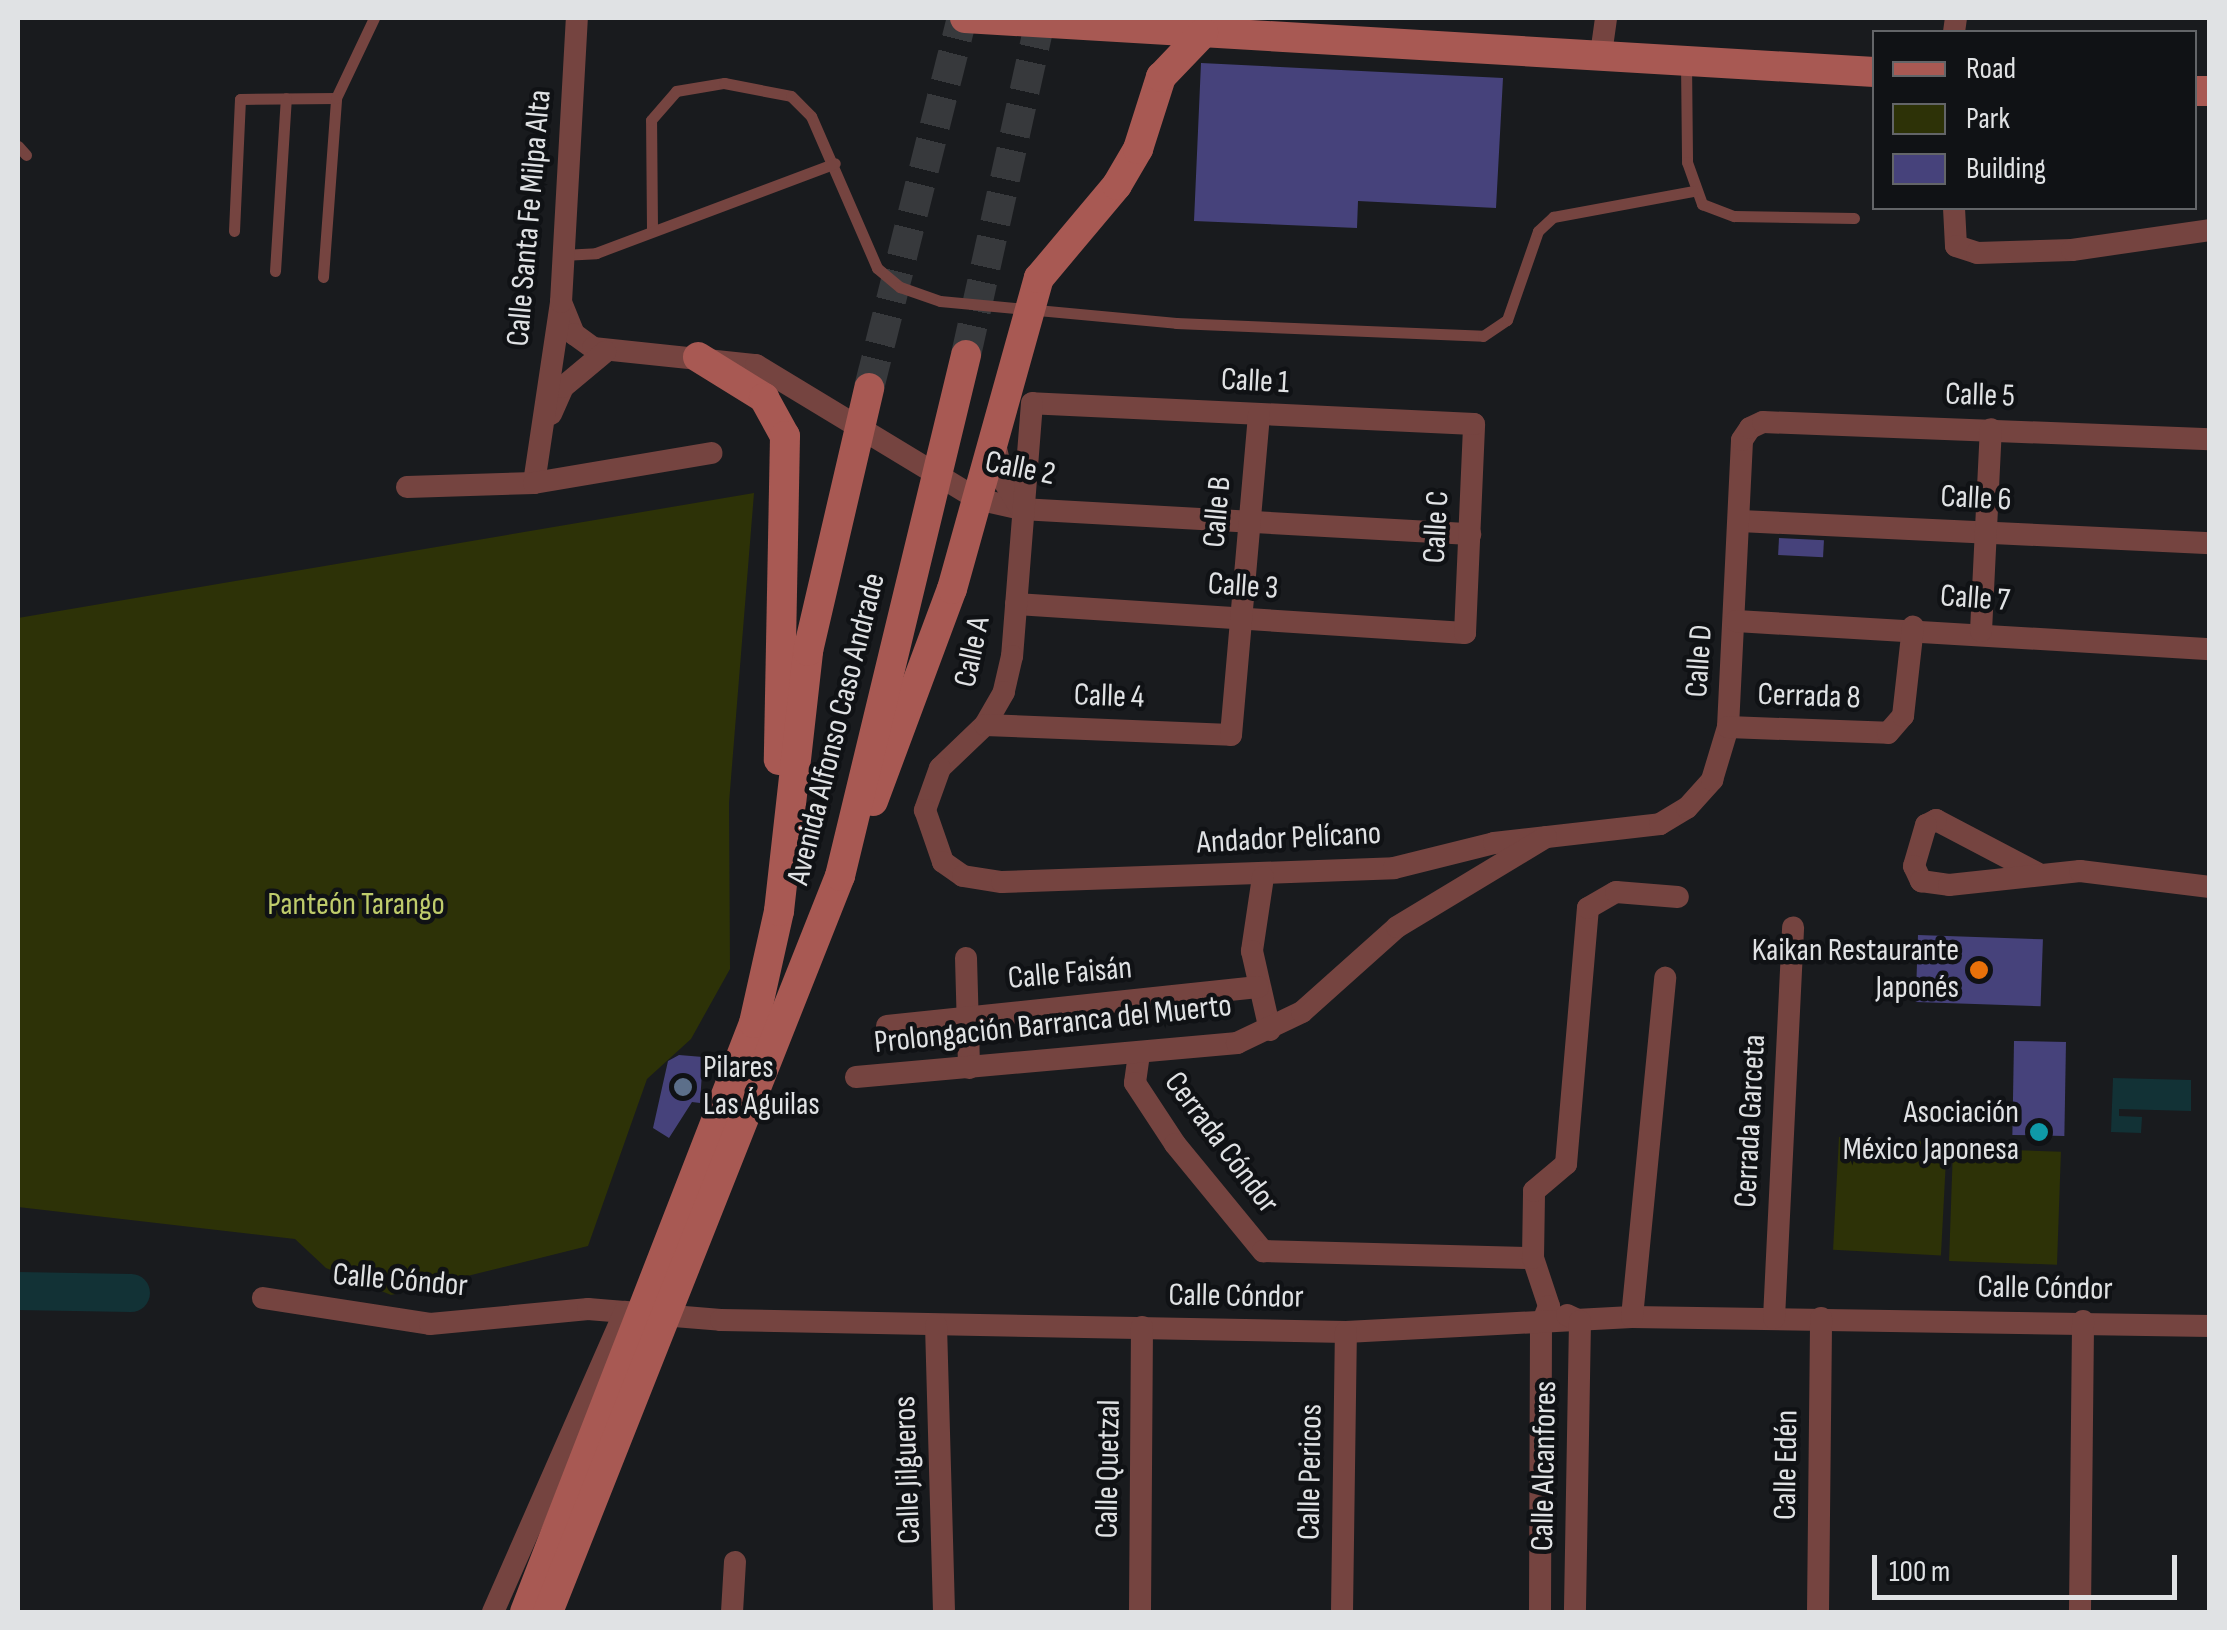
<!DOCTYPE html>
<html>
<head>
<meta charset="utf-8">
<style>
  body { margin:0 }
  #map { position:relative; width:2227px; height:1630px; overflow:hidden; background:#191b1e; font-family:"Sofia Sans Condensed",sans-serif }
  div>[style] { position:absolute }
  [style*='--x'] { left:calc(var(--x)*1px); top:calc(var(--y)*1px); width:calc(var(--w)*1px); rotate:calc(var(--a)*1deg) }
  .green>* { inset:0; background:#2d3207; transform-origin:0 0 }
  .water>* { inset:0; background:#123236 }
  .river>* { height:38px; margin:-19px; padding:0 19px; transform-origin:19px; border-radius:19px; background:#123236 }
  .building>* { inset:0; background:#46427b; transform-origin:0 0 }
  .secondary-tunnel>* { height:30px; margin-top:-15px; transform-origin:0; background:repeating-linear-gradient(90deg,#37393c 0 30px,transparent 0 45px) }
  .lane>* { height:11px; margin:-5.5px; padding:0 5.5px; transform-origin:5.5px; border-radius:5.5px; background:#754440 }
  .street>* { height:22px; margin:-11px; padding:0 11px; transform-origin:11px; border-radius:11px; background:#754440 }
  .secondary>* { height:30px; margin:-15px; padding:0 15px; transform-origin:15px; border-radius:15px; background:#a85953 }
  .dots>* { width:28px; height:28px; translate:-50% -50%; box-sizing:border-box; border:5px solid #101215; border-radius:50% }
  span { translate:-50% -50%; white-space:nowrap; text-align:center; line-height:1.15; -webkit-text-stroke:9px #101215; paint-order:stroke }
  .street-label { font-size:32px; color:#e0e2e4 }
  .park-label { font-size:32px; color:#bfcc6b }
  .poi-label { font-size:32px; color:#e0e2e4 }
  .right { translate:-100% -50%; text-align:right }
  .left { translate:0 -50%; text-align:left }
  .frame { position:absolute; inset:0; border:20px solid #e0e2e4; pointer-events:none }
  .legend { position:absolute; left:1872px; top:30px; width:325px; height:180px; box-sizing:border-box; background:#101215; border:2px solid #636568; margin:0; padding:12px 18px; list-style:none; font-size:30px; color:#e0e2e4 }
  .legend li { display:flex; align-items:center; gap:20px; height:50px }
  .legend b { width:50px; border:2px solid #636568 }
  .scale { position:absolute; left:1872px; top:1555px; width:305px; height:45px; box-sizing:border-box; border:5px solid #e0e2e4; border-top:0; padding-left:12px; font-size:30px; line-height:35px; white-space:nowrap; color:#e0e2e4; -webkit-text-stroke:8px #101215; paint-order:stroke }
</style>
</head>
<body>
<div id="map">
  <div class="green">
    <div style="clip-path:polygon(754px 493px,729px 803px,730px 969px,691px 1039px,647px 1079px,588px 1246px,391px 1295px,326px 1268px,295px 1239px,18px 1207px,18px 618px)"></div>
    <div style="left:1839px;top:1137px;width:108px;height:113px;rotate:3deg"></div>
    <div style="left:1953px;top:1148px;width:108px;height:113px;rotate:2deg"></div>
  </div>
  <div class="water">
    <div style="clip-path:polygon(2113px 1078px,2191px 1080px,2191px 1111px,2119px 1109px,2119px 1116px,2142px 1117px,2141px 1133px,2111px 1132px)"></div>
  </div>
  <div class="river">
    <div style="--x:18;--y:1291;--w:113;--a:1"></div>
  </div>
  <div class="building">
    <div style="clip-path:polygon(1201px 63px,1503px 78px,1496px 208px,1358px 201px,1357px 228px,1194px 221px)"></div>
    <div style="left:1779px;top:538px;width:45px;height:17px;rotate:3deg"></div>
    <div style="left:1918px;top:935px;width:125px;height:67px;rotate:2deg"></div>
    <div style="left:2014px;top:1041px;width:52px;height:94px;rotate:1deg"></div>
    <div style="clip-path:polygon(679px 1055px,703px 1057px,700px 1103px,692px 1102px,669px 1138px,653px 1128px,668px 1061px)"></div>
  </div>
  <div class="secondary-tunnel">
    <div style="--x:966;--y:355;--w:345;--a:-77.5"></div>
    <div style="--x:869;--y:388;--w:382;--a:-75.9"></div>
  </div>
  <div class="lane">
    <div style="--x:1686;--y:62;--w:100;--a:89.4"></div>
    <div style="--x:1687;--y:162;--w:45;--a:70.3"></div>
    <div style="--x:1702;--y:204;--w:34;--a:21"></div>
    <div style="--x:1734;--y:216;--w:120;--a:1"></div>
    <div style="--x:18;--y:146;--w:12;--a:48"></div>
    <div style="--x:652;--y:228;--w:108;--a:-90.5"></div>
    <div style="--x:651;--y:120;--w:38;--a:-49"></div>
    <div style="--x:676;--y:91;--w:49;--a:-9.5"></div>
    <div style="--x:724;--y:83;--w:68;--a:11"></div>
    <div style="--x:791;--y:96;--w:28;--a:45"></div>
    <div style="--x:811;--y:116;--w:166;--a:66.5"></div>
    <div style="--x:877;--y:268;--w:30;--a:40"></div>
    <div style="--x:900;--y:287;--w:42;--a:19.3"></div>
    <div style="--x:940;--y:301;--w:237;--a:5.3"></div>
    <div style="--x:1176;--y:323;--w:307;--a:2.4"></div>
    <div style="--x:1483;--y:336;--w:29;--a:-34"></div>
    <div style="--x:1507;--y:320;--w:94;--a:-70.8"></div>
    <div style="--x:1538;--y:231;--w:21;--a:-43"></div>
    <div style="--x:1553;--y:217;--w:142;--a:-10.5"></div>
    <div style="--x:234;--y:231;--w:132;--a:-87.4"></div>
    <div style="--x:240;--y:99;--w:96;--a:-0.6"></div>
    <div style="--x:562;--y:255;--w:34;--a:-3"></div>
    <div style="--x:596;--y:253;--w:255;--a:-20.6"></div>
    <div style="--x:275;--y:271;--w:173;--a:-86.4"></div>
    <div style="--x:323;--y:277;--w:179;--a:-85.8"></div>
    <div style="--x:336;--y:98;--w:89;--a:-64.6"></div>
  </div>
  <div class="street">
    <div style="--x:1954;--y:32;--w:14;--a:-82"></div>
    <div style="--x:1601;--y:54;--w:36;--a:-82"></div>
    <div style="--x:1954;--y:208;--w:38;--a:87"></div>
    <div style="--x:1956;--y:246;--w:22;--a:18"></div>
    <div style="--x:1977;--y:253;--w:95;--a:-1.8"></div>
    <div style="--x:2072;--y:250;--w:139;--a:-8.2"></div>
    <div style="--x:561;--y:302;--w:35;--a:68"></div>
    <div style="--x:574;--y:334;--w:24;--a:36"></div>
    <div style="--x:593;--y:348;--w:164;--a:6"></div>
    <div style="--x:756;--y:365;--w:258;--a:31.2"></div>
    <div style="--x:977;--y:499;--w:45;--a:12.8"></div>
    <div style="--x:1021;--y:509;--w:450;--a:3.2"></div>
    <div style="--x:551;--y:414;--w:30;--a:-66"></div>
    <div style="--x:563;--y:387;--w:55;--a:-39.8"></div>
    <div style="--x:995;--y:444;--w:37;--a:77"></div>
    <div style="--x:1003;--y:480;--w:34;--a:58"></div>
    <div style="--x:534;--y:483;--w:183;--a:-81.5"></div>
    <div style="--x:561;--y:302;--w:284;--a:-86.8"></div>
    <div style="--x:407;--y:487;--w:127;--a:-1.8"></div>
    <div style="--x:534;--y:483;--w:180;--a:-9.6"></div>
    <div style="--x:1740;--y:521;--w:471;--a:2.7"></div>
    <div style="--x:1016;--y:604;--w:450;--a:3.7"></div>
    <div style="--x:1465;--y:633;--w:209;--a:-87.5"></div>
    <div style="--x:1474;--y:424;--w:442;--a:-177.3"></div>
    <div style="--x:1032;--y:403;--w:254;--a:94.5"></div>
    <div style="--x:1012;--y:656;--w:37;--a:103"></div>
    <div style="--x:1004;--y:692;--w:38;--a:120"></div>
    <div style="--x:985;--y:725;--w:62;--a:136.3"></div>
    <div style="--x:940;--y:768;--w:45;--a:109.7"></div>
    <div style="--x:925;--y:810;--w:55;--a:70.9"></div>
    <div style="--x:943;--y:862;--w:24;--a:35"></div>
    <div style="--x:963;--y:876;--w:39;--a:9"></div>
    <div style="--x:1002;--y:882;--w:392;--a:-2"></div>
    <div style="--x:1394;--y:868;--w:103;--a:-14"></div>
    <div style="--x:1494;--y:843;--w:167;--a:-6.5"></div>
    <div style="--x:1660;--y:824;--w:31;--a:-31"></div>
    <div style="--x:1687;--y:808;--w:38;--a:-48"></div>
    <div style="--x:1712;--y:780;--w:55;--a:-73.2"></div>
    <div style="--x:1728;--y:727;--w:287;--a:-87.2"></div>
    <div style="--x:1742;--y:440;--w:14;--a:-56"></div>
    <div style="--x:1750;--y:428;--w:14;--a:-25"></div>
    <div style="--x:1763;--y:422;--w:447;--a:2.2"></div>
    <div style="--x:1736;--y:621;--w:475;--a:3.4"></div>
    <div style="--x:1981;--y:631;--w:202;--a:-87.2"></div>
    <div style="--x:985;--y:725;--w:246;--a:2.3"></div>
    <div style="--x:1231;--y:735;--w:321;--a:-85"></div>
    <div style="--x:1728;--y:727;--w:160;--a:2.1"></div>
    <div style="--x:1888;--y:733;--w:23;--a:-49"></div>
    <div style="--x:1903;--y:716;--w:90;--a:-83.6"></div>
    <div style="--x:2037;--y:873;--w:114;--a:-152.3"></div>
    <div style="--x:1936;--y:820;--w:11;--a:153"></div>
    <div style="--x:1926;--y:825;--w:43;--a:106.3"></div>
    <div style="--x:1914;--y:866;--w:17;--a:65"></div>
    <div style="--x:1921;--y:881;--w:28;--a:8"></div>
    <div style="--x:1949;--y:885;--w:132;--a:-6.1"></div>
    <div style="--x:2080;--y:871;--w:131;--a:7"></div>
    <div style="--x:1263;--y:877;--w:75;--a:98.5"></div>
    <div style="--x:1252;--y:951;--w:81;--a:77.2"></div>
    <div style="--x:966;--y:958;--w:110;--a:88.4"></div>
    <div style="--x:887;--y:1026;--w:373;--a:-6"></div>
    <div style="--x:1139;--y:1054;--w:29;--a:98"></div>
    <div style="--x:1135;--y:1083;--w:73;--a:56.7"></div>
    <div style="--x:1175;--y:1144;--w:139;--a:50.6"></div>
    <div style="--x:1263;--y:1251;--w:270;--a:1.5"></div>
    <div style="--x:1533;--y:1258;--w:51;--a:71.6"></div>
    <div style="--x:1549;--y:1306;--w:22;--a:112"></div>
    <div style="--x:1541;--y:1326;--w:286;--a:90.2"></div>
    <div style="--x:856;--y:1077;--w:383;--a:-5.1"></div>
    <div style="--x:1237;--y:1043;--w:72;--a:-25.5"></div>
    <div style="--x:1302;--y:1012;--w:127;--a:-41.8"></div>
    <div style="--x:1397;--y:927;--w:174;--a:-31.1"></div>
    <div style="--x:1533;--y:1258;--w:67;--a:-89.1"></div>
    <div style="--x:1534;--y:1191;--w:42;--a:-40.2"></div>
    <div style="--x:1566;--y:1164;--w:257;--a:-85.1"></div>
    <div style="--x:1588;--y:908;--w:32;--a:-30"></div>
    <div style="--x:1616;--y:892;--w:62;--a:4.6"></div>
    <div style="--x:263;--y:1298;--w:169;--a:8.8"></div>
    <div style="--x:430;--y:1324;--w:159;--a:-5.4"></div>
    <div style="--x:588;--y:1309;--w:133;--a:4.7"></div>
    <div style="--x:721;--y:1320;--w:625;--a:1.1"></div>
    <div style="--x:1346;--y:1332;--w:286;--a:-3"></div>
    <div style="--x:1632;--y:1317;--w:578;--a:0.89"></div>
    <div style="--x:1567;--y:1315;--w:14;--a:25"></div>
    <div style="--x:1580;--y:1321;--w:291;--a:91"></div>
    <div style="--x:1632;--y:1317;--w:341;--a:-84.4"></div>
    <div style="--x:1774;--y:1318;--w:391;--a:-87.2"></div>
    <div style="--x:936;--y:1325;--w:287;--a:88.4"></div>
    <div style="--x:493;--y:1612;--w:328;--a:-66.3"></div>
    <div style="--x:732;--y:1612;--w:50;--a:-86.6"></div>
    <div style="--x:1140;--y:1612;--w:285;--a:-89.6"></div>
    <div style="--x:1342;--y:1612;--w:280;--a:-89.2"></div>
    <div style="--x:1818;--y:1612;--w:294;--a:-89.4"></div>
    <div style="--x:2080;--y:1612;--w:291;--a:-89.4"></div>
  </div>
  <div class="secondary">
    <div style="--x:965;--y:18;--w:911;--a:3.4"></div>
    <div style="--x:2194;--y:91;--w:16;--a:0"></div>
    <div style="--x:698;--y:357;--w:78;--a:31.8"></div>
    <div style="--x:764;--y:398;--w:43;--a:61.1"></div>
    <div style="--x:785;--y:436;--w:324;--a:91.1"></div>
    <div style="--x:873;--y:801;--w:226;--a:-69.6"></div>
    <div style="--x:952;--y:589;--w:323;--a:-74.4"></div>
    <div style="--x:1039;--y:278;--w:121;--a:-50"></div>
    <div style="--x:1117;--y:185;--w:42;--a:-59.7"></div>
    <div style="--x:1138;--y:149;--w:76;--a:-72.3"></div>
    <div style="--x:1161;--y:77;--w:61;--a:-46.3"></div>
    <div style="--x:525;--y:1612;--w:632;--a:-68.75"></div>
    <div style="--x:754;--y:1023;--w:115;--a:-77.4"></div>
    <div style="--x:779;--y:911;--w:262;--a:-83.6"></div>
    <div style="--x:808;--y:651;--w:270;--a:-76.9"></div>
    <div style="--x:548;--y:1612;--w:792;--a:-68.36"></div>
    <div style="--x:840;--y:876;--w:536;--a:-76.4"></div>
  </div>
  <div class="dots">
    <div style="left:1979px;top:970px;background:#e8710a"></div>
    <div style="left:683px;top:1087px;background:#5c6f8a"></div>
    <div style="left:2039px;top:1132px;background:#0f9aa8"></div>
  </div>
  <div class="street-label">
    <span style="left:530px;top:218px;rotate:-85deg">Calle Santa Fe Milpa Alta</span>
    <span style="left:1255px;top:382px;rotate:3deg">Calle 1</span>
    <span style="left:1980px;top:396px;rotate:2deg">Calle 5</span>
    <span style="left:1020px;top:469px;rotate:11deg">Calle 2</span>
    <span style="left:1976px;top:499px;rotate:3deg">Calle 6</span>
    <span style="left:1218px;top:512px;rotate:-85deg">Calle B</span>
    <span style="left:1437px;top:527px;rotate:-87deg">Calle C</span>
    <span style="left:1243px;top:587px;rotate:4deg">Calle 3</span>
    <span style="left:1975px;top:599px;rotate:4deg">Calle 7</span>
    <span style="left:973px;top:652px;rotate:-78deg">Calle A</span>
    <span style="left:1700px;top:661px;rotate:-86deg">Calle D</span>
    <span style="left:1109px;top:697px;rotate:2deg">Calle 4</span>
    <span style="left:1809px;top:697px;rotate:2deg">Cerrada 8</span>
    <span style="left:837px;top:729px;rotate:-76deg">Avenida Alfonso Caso Andrade</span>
    <span style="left:1289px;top:839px;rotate:-3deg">Andador Pelícano</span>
    <span style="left:1070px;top:974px;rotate:-5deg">Calle Faisán</span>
    <span style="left:1053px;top:1025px;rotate:-6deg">Prolongación Barranca del Muerto</span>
    <span style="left:1751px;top:1121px;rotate:-87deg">Cerrada Garceta</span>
    <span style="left:1221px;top:1143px;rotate:53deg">Cerrada Cóndor</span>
    <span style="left:400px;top:1281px;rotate:5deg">Calle Cóndor</span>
    <span style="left:2045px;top:1289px;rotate:1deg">Calle Cóndor</span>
    <span style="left:1236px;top:1297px;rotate:1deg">Calle Cóndor</span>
    <span style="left:1787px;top:1465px;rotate:-89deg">Calle Edén</span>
    <span style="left:1545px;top:1466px;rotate:-89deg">Calle Alcanfores</span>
    <span style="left:1109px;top:1469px;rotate:-89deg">Calle Quetzal</span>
    <span style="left:908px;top:1470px;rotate:-92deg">Calle Jilgueros</span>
    <span style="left:1311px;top:1472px;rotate:-89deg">Calle Pericos</span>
  </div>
  <div class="park-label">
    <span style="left:356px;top:905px">Panteón Tarango</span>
  </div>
  <div class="poi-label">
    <span class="right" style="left:1959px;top:970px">Kaikan Restaurante<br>Japonés</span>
    <span class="left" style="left:703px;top:1087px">Pilares<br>Las Águilas</span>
    <span class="right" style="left:2019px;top:1132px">Asociación<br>México Japonesa</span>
  </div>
  <div class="frame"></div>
  <ul class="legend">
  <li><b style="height:12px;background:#a85953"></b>Road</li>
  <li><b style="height:28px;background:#2d3207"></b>Park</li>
  <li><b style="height:28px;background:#46427b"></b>Building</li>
  </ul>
  <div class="scale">100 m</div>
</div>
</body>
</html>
